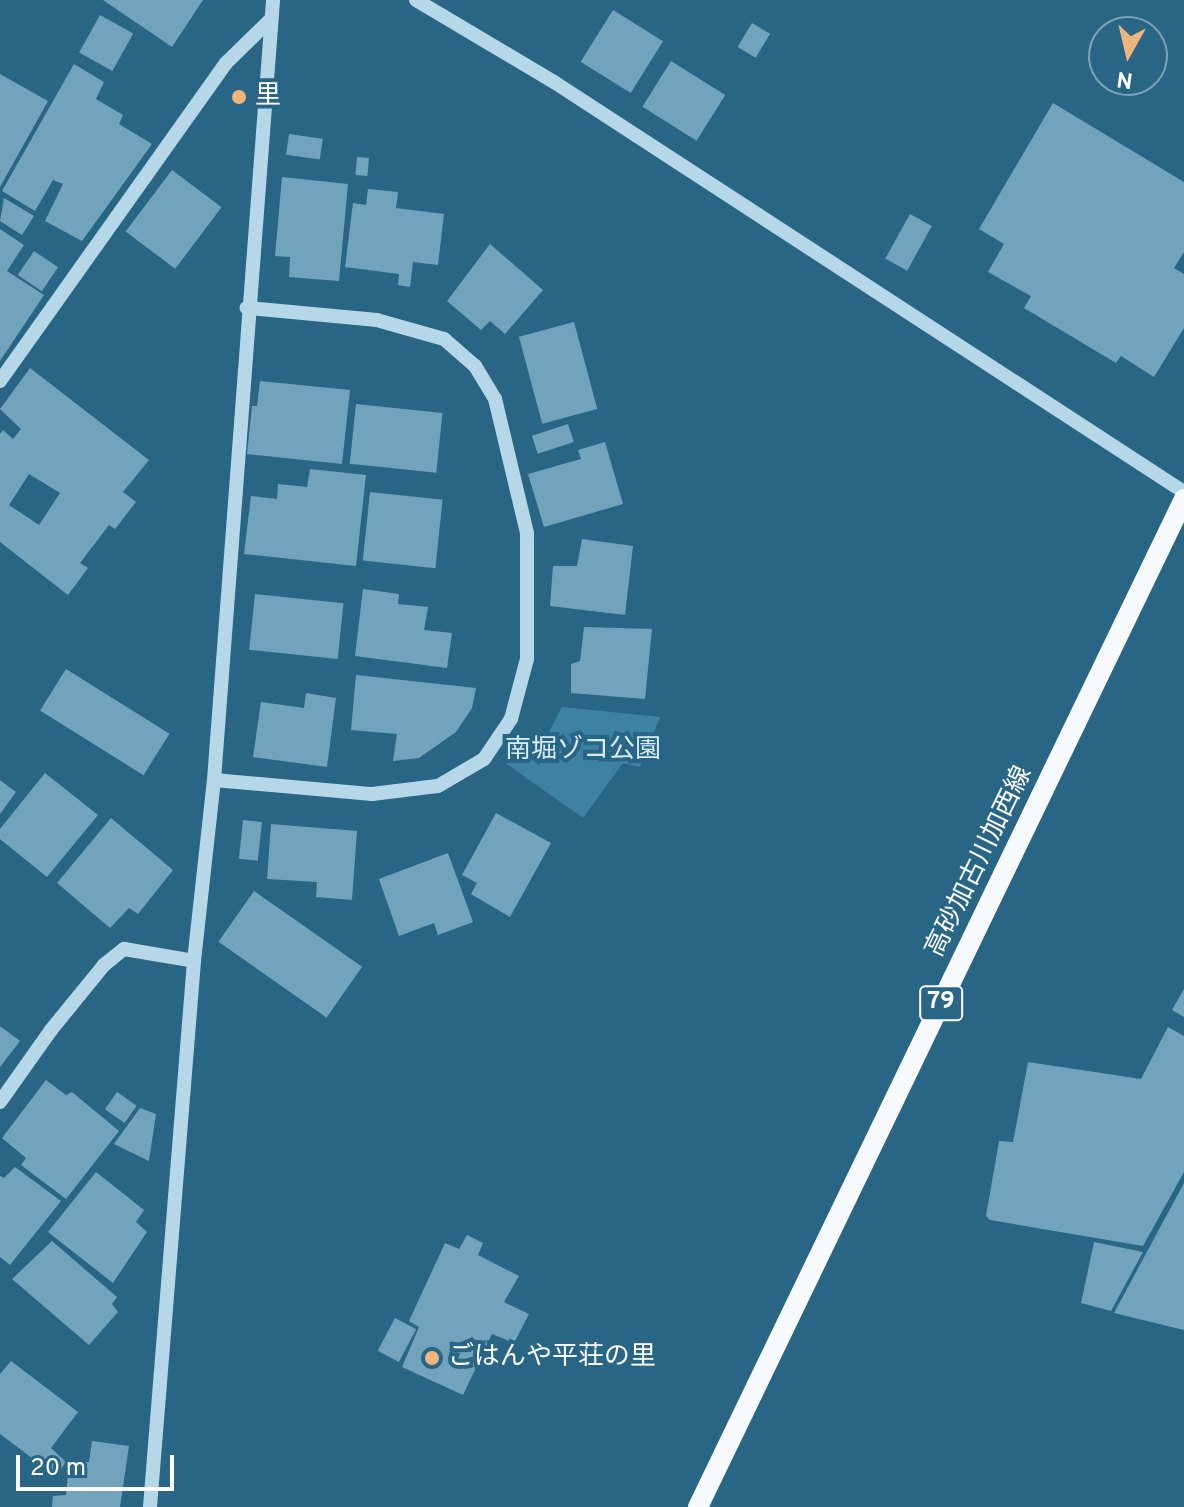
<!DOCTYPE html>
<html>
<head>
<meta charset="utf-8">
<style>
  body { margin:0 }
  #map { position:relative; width:1184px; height:1507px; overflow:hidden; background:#296686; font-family:Overpass,"Noto Sans JP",sans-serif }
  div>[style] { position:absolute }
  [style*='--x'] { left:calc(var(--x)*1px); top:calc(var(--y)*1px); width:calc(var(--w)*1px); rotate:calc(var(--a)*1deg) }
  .green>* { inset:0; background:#3e81a3 }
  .building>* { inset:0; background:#71a3bd; transform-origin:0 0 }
  .minor>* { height:14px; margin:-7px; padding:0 7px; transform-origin:7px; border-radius:7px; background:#b5d7e8 }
  .major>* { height:20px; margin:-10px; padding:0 10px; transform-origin:10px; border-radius:10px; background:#f7fbfe }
  .dots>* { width:22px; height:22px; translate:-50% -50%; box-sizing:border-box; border:4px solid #296686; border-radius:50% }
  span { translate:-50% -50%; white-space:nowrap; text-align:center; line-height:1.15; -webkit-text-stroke:8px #296686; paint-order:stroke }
  .shield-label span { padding:2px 6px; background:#296686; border:2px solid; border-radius:6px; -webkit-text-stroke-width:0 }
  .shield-label { font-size:24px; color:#fff; font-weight:700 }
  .poi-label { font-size:26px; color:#fff }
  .left { translate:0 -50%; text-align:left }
  .park-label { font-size:26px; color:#d8ecf6 }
  .street-label { font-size:26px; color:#fff }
  .north { position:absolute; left:1088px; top:16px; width:80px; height:80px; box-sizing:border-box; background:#296686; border:2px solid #7fa3b6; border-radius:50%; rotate:188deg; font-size:22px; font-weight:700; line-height:32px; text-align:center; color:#fff }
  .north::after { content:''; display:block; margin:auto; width:28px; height:36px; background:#efb57c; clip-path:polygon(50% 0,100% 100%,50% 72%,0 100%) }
  .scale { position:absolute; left:16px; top:1455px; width:158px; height:36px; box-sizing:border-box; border:4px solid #fff; border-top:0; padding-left:10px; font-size:24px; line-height:28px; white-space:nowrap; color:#fff; -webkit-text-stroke:6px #296686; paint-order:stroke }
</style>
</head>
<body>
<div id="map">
  <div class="green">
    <div style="clip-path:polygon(562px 707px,660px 717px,640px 767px,623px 763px,583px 818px,504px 762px,525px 733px,543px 743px)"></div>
  </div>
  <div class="building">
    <div style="clip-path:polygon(103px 0,203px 0,172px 47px)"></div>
    <div style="left:613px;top:10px;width:59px;height:61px;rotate:32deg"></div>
    <div style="left:100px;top:15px;width:38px;height:43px;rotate:29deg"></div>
    <div style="left:752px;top:23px;width:21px;height:28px;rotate:31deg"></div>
    <div style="left:671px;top:61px;width:64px;height:54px;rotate:32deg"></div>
    <div style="clip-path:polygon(74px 64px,104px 82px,96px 99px,123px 115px,119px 124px,152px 144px,82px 241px,45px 221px,63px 184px,53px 180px,35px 211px,2px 191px)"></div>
    <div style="clip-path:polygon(0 74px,48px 101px,0 187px)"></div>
    <div style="clip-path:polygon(1053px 103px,1184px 182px,1184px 252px,1174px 268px,1184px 274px,1184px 328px,1154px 377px,1121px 356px,1116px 363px,1024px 308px,1031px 296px,988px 272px,1004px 244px,979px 229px)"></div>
    <div style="left:289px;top:134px;width:34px;height:21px;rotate:8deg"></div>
    <div style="left:357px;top:157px;width:12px;height:18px;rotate:5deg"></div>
    <div style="left:172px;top:170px;width:62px;height:77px;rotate:37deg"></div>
    <div style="clip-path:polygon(282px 177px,348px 184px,339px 281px,289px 277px,290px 257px,275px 256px)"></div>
    <div style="clip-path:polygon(368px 189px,398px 192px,396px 208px,444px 214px,438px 265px,413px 262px,410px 287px,398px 285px,399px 274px,345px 267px,353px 203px,366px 205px)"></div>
    <div style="clip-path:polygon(4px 198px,34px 216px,22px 235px,0 221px)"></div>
    <div style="left:910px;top:214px;width:25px;height:51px;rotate:29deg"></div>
    <div style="clip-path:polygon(0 229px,24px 245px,7px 271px,44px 295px,0 361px)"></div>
    <div style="clip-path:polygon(490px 244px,543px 290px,505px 334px,490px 321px,481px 330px,447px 301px)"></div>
    <div style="left:34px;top:251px;width:29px;height:29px;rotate:34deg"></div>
    <div style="left:574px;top:322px;width:90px;height:57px;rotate:75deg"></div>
    <div style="clip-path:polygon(evenodd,30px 368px,149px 460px,123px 492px,136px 502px,115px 529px,109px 525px,80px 563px,88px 568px,68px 595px,0 542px,0 434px,3px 430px,13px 439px,21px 429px,0 409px,30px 368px,29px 474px,60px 493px,39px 525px,9px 505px,29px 474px)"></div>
    <div style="clip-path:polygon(260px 381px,350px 390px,342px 464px,247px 454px,252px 406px,257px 406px)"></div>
    <div style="left:356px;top:404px;width:87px;height:60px;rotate:6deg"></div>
    <div style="left:568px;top:424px;width:19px;height:38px;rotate:72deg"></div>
    <div style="clip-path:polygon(605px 442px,623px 504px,544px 527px,528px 474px,581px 459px,578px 450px)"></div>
    <div style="clip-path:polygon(310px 469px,366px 475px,356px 566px,244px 554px,251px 496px,277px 499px,278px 484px,307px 487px)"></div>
    <div style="left:370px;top:492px;width:73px;height:69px;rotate:6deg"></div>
    <div style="clip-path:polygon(582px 539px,633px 546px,625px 615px,550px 606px,553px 566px,577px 566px)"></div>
    <div style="clip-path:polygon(363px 589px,399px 594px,398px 604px,428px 607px,424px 630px,452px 633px,447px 668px,355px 656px)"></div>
    <div style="left:255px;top:594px;width:89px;height:56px;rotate:6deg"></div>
    <div style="clip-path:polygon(584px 627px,652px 629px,645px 699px,571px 693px,571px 664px,580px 661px)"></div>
    <div style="left:66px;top:669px;width:122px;height:49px;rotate:32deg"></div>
    <div style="clip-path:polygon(356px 675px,476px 688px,472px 708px,456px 732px,419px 758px,393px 761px,397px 734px,351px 730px)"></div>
    <div style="clip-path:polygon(306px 693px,336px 698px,327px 767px,253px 757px,261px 702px,304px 708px)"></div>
    <div style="clip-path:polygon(45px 773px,98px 815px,47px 877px,0 839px,0 829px)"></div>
    <div style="clip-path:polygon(0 780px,16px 792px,0 814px)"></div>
    <div style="clip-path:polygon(496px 813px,551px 843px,510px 917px,471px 894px,477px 883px,462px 875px)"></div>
    <div style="clip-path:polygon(111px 818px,173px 870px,138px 914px,129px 908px,110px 928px,57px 883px)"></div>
    <div style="left:243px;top:820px;width:19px;height:39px;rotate:6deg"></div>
    <div style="clip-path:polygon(271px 824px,357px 831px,352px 900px,316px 897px,317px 882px,267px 879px)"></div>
    <div style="clip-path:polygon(448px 853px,473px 922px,438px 935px,434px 923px,399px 936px,379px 879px)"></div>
    <div style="left:254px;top:891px;width:132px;height:62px;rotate:35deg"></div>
    <div style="clip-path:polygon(1184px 989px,1184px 1017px,1172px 1010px)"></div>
    <div style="clip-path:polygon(0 1026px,20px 1041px,0 1067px)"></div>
    <div style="clip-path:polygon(1168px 1027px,1184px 1036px,1184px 1172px,1143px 1246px,990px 1220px,986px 1216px,999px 1141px,1013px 1142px,1028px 1062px,1141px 1079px)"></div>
    <div style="clip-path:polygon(46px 1080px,66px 1095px,72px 1092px,119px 1131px,66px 1199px,21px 1165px,26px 1158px,2px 1138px)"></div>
    <div style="left:117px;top:1092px;width:24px;height:21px;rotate:35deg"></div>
    <div style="clip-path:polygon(140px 1108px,156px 1114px,149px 1161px,114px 1144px)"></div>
    <div style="clip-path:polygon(15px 1167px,61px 1201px,10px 1265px,0 1257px,0 1176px,4px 1178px)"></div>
    <div style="clip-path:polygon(96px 1172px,144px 1210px,136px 1222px,147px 1232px,113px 1283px,48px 1232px)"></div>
    <div style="clip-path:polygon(1184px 1183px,1184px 1330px,1114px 1313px)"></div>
    <div style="clip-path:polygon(467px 1235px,483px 1243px,478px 1255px,519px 1276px,504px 1302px,529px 1314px,514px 1343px,492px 1334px,463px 1395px,402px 1367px,419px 1327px,409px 1321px,445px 1243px,459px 1249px)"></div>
    <div style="clip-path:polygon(52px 1241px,117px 1297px,112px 1304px,118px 1312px,89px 1345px,12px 1279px)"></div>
    <div style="clip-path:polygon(1094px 1242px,1143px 1252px,1111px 1311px,1081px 1303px)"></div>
    <div style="left:395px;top:1318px;width:24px;height:37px;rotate:28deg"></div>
    <div style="clip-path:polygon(11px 1361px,78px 1412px,51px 1448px,66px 1462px,56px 1476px,0 1434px,0 1374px)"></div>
    <div style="clip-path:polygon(92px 1441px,129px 1446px,120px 1507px,52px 1507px,53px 1496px,66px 1495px,69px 1463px,89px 1462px)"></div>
  </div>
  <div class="minor">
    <div style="--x:416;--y:0;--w:161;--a:30.7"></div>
    <div style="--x:554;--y:82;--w:752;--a:33.06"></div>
    <div style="--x:0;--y:381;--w:390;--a:-54.6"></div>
    <div style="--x:226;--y:63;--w:62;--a:-44.3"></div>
    <div style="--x:214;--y:780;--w:159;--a:5.1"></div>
    <div style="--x:372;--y:794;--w:66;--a:-6.9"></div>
    <div style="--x:438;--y:786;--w:53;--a:-30.4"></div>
    <div style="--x:484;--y:759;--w:48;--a:-56"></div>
    <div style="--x:511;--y:719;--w:62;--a:-75.1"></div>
    <div style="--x:527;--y:659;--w:126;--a:-90"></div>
    <div style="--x:527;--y:533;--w:138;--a:-103.4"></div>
    <div style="--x:495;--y:399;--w:39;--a:-121"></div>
    <div style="--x:475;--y:366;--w:41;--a:-138.9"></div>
    <div style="--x:444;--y:339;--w:70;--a:-164.2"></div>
    <div style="--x:377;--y:320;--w:131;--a:-174.7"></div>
    <div style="--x:0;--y:1102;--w:88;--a:-54.7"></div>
    <div style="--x:51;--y:1030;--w:84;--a:-50.8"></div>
    <div style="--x:104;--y:965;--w:26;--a:-39"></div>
    <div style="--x:124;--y:949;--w:71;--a:9.7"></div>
    <div style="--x:150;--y:1507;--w:548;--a:-85.39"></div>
    <div style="--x:194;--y:961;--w:182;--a:-83.7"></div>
    <div style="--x:214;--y:780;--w:782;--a:-85.67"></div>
  </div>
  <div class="major">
    <div style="--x:698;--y:1507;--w:1119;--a:-64.26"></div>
  </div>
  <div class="dots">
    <div style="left:239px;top:97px;background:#efb57c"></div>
    <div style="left:432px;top:1358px;background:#efb57c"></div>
  </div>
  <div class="shield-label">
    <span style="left:941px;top:1003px">79</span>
  </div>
  <div class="poi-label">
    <span class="left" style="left:255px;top:97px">里</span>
    <span class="left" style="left:448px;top:1358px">ごはんや平荘の里</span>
  </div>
  <div class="park-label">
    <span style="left:583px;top:751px">南堀ゾコ公園</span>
  </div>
  <div class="street-label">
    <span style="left:980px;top:862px;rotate:-64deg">高砂加古川加西線</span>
  </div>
  <div class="north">N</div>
  <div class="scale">20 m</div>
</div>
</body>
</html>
